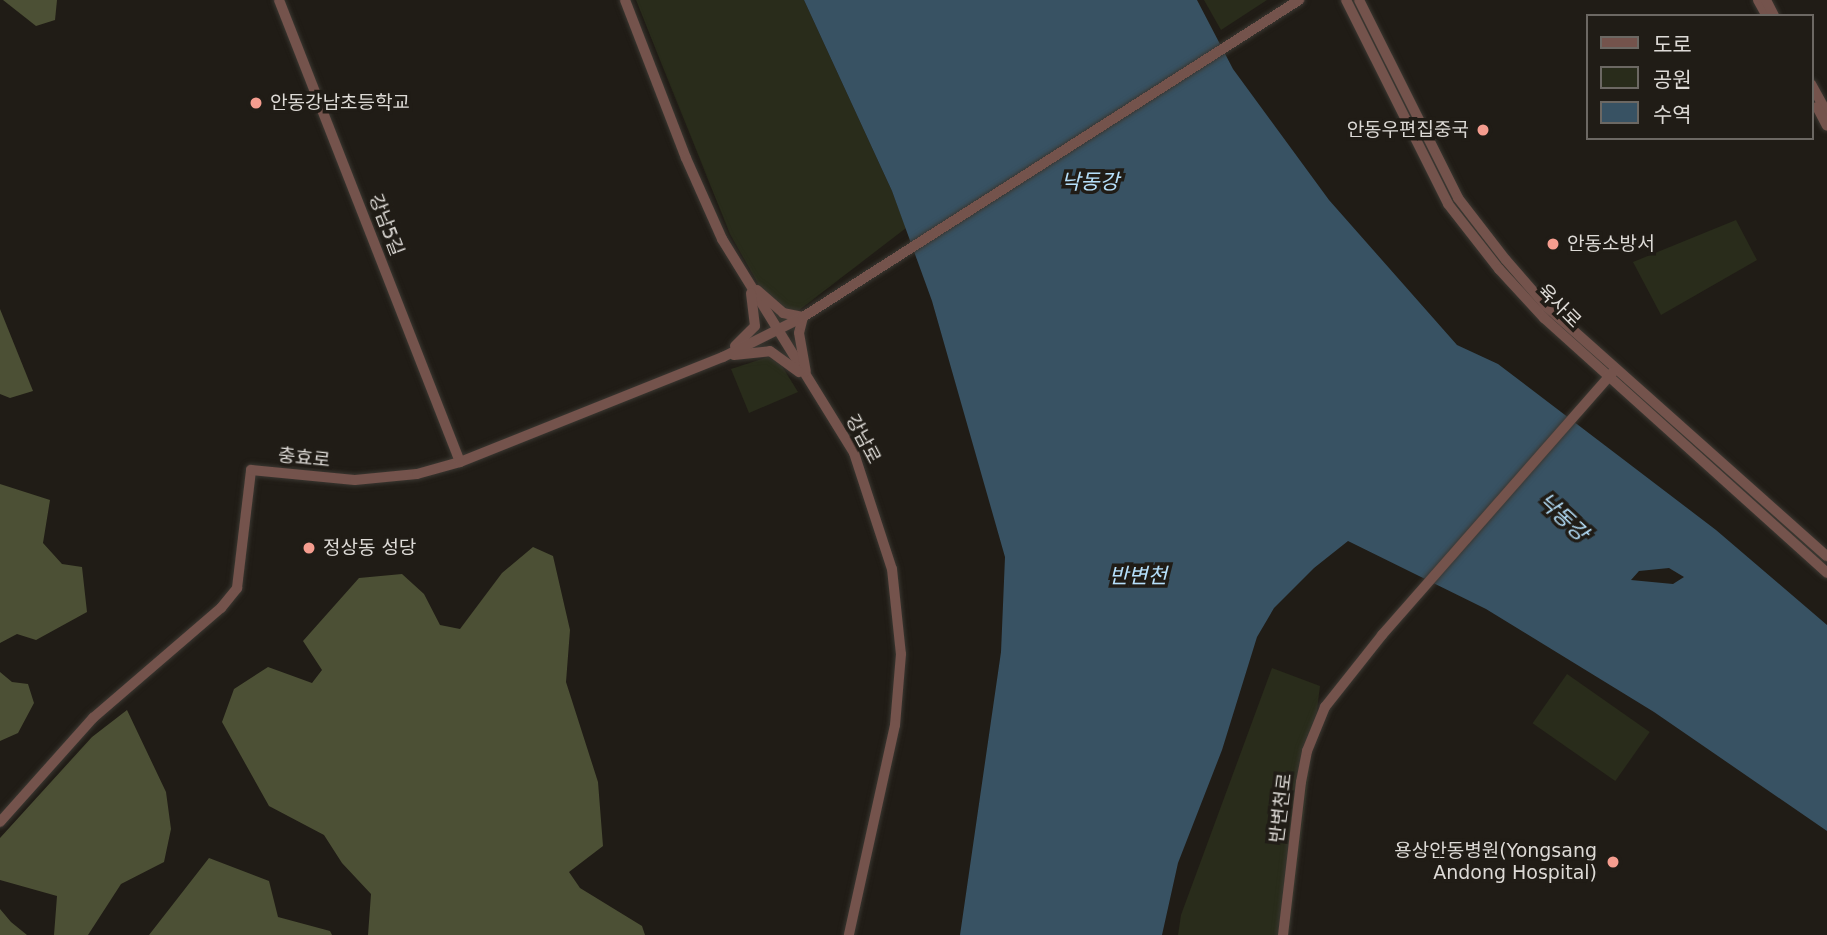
<!DOCTYPE html>
<html>
<head>
<meta charset="utf-8">
<style>
  body { margin:0 }
  #map { position:relative; width:1827px; height:935px; overflow:hidden; background:#201c16; font-family:"DejaVu Sans","Noto Sans KR",sans-serif }
  div>[style] { position:absolute }
  [style*='--x'] { left:calc(var(--x)*1px); top:calc(var(--y)*1px); width:calc(var(--w)*1px); rotate:calc(var(--a)*1deg) }
  .green>* { inset:0; background:#292c1b; transform-origin:0 0 }
  .forest>* { inset:0; background:#4c5035 }
  .water>* { inset:0; background:#385263 }
  .roads { filter:drop-shadow(0 0 2px #3a3731) drop-shadow(0 0 2px #3a3731) }
  .tertiary>* { height:10px; margin:-5px; padding:0 5px; transform-origin:5px; border-radius:5px; background:#74534c }
  .dots>* { width:19px; height:19px; translate:-50% -50%; box-sizing:border-box; border:4px solid #201c16; border-radius:50% }
  span { translate:-50% -50%; white-space:nowrap; text-align:center; line-height:1.15; -webkit-text-stroke:7px #201c16; paint-order:stroke }
  .poi-label { font-size:19px; color:#dddad6 }
  .left { translate:0 -50%; text-align:left }
  .right { translate:-100% -50%; text-align:right }
  .street-label { font-size:19px; color:#dddad6 }
  .water-label { font-size:21px; color:#b6e0fb; font-style:italic }
  .legend { position:absolute; left:1586px; top:14px; width:228px; height:126px; box-sizing:border-box; background:#201c16; border:2px solid #6c6863; margin:0; padding:9px 12px; list-style:none; font-size:21px; color:#dddad6 }
  .legend li { display:flex; align-items:center; gap:14px; height:35px }
  .legend b { width:35px; border:2px solid #6c6863 }
</style>
</head>
<body>
<div id="map">
  <div class="green">
    <div style="clip-path:polygon(636px 0,804px 0,892px 191px,906px 228px,781px 324px,730px 234px)"></div>
    <div style="clip-path:polygon(1204px 0,1267px 0,1221px 30px)"></div>
    <div style="clip-path:polygon(1736px 220px,1757px 260px,1661px 315px,1633px 262px)"></div>
    <div style="clip-path:polygon(768px 357px,780px 363px,798px 392px,749px 413px,731px 369px)"></div>
    <div style="clip-path:polygon(1272px 668px,1320px 686px,1289px 935px,1178px 935px,1181px 915px)"></div>
    <div style="left:1567px;top:674px;width:101px;height:60px;rotate:35deg"></div>
  </div>
  <div class="forest">
    <div style="clip-path:polygon(3px 0,57px 0,55px 20px,36px 26px)"></div>
    <div style="clip-path:polygon(0 309px,33px 391px,10px 398px,0 394px)"></div>
    <div style="clip-path:polygon(0 484px,50px 500px,43px 543px,62px 564px,82px 567px,87px 612px,36px 640px,17px 634px,0 643px)"></div>
    <div style="clip-path:polygon(533px 547px,553px 556px,570px 630px,566px 682px,598px 782px,603px 846px,569px 872px,580px 888px,642px 926px,645px 935px,368px 935px,371px 894px,342px 863px,324px 835px,269px 806px,222px 722px,234px 689px,268px 667px,312px 683px,322px 670px,303px 641px,359px 578px,402px 574px,424px 594px,440px 625px,460px 629px,502px 573px)"></div>
    <div style="clip-path:polygon(0 672px,12px 682px,28px 684px,34px 703px,18px 733px,0 741px)"></div>
    <div style="clip-path:polygon(127px 710px,166px 792px,171px 829px,164px 862px,121px 884px,88px 935px,54px 935px,57px 896px,0 880px,0 838px,92px 737px)"></div>
    <div style="clip-path:polygon(209px 858px,269px 881px,278px 917px,330px 931px,332px 935px,149px 935px)"></div>
    <div style="clip-path:polygon(0 909px,11px 922px,27px 935px,0 935px)"></div>
  </div>
  <div class="water">
    <div style="clip-path:polygon(evenodd,804px 0,1197px 0,1233px 69px,1329px 200px,1457px 345px,1498px 364px,1716px 530px,1827px 625px,1827px 831px,1654px 712px,1486px 609px,1348px 541px,1314px 568px,1274px 608px,1257px 637px,1222px 750px,1178px 863px,1162px 935px,960px 935px,1001px 652px,1005px 557px,932px 301px,892px 191px,804px 0,1669px 568px,1684px 577px,1673px 584px,1631px 580px,1639px 571px,1669px 568px)"></div>
  </div>
  <div class="roads">
    <div class="tertiary">
      <div style="--x:279;--y:0;--w:496;--a:68.6"></div>
      <div style="--x:625;--y:0;--w:169;--a:68.9"></div>
      <div style="--x:686;--y:158;--w:89;--a:66"></div>
      <div style="--x:722;--y:239;--w:251;--a:58.3"></div>
      <div style="--x:854;--y:453;--w:122;--a:71.9"></div>
      <div style="--x:892;--y:569;--w:85;--a:84"></div>
      <div style="--x:901;--y:654;--w:71;--a:94.8"></div>
      <div style="--x:895;--y:725;--w:215;--a:102.4"></div>
      <div style="--x:1346;--y:0;--w:228;--a:63.4"></div>
      <div style="--x:1448;--y:204;--w:83;--a:51.9"></div>
      <div style="--x:1499;--y:269;--w:67;--a:47.4"></div>
      <div style="--x:1544;--y:318;--w:381;--a:42"></div>
      <div style="--x:1359;--y:0;--w:221;--a:63.4"></div>
      <div style="--x:1458;--y:198;--w:78;--a:52.3"></div>
      <div style="--x:1506;--y:260;--w:61;--a:49"></div>
      <div style="--x:1546;--y:306;--w:376;--a:41.7"></div>
      <div style="--x:1758;--y:0;--w:18;--a:61"></div>
      <div style="--x:1766;--y:0;--w:18;--a:63"></div>
      <div style="--x:1811;--y:84;--w:33;--a:61"></div>
      <div style="--x:1817;--y:107;--w:21;--a:62"></div>
      <div style="--x:757;--y:290;--w:35;--a:41"></div>
      <div style="--x:783;--y:313;--w:20;--a:11"></div>
      <div style="--x:803;--y:317;--w:16;--a:104"></div>
      <div style="--x:799;--y:333;--w:39;--a:80"></div>
      <div style="--x:735;--y:346;--w:28;--a:-45"></div>
      <div style="--x:755;--y:326;--w:33;--a:-97"></div>
      <div style="--x:734;--y:355;--w:36;--a:-6"></div>
      <div style="--x:770;--y:351;--w:36;--a:36"></div>
      <div style="--x:0;--y:822;--w:140;--a:-48.2"></div>
      <div style="--x:93;--y:718;--w:169;--a:-40.7"></div>
      <div style="--x:221;--y:608;--w:26;--a:-51"></div>
      <div style="--x:237;--y:588;--w:119;--a:-83.2"></div>
      <div style="--x:251;--y:470;--w:104;--a:5.5"></div>
      <div style="--x:355;--y:480;--w:62;--a:-5.5"></div>
      <div style="--x:417;--y:474;--w:45;--a:-15.6"></div>
      <div style="--x:460;--y:462;--w:283;--a:-21.8"></div>
      <div style="--x:723;--y:357;--w:89;--a:-26.6"></div>
      <div style="--x:803;--y:317;--w:589;--a:-32.58"></div>
      <div style="--x:1283;--y:935;--w:154;--a:-83.3"></div>
      <div style="--x:1301;--y:782;--w:32;--a:-79"></div>
      <div style="--x:1307;--y:751;--w:48;--a:-67.8"></div>
      <div style="--x:1325;--y:707;--w:92;--a:-51.6"></div>
      <div style="--x:1382;--y:635;--w:350;--a:-48.7"></div>
    </div>
  </div>
  <div class="dots">
    <div style="left:256px;top:103px;background:#f59d8f"></div>
    <div style="left:1483px;top:130px;background:#f59d8f"></div>
    <div style="left:1553px;top:244px;background:#f59d8f"></div>
    <div style="left:309px;top:548px;background:#f59d8f"></div>
    <div style="left:1613px;top:862px;background:#f59d8f"></div>
  </div>
  <div class="poi-label">
    <span class="left" style="left:270px;top:103px">안동강남초등학교</span>
    <span class="right" style="left:1469px;top:130px">안동우편집중국</span>
    <span class="left" style="left:1567px;top:244px">안동소방서</span>
    <span class="left" style="left:323px;top:548px">정상동 성당</span>
    <span class="right" style="left:1597px;top:862px">용상안동병원(Yongsang<br>Andong Hospital)</span>
  </div>
  <div class="street-label">
    <span style="left:386px;top:225px;rotate:69deg">강남5길</span>
    <span style="left:1559px;top:306px;rotate:45deg">육사로</span>
    <span style="left:863px;top:439px;rotate:62deg">강남로</span>
    <span style="left:304px;top:458px;rotate:6deg">충효로</span>
    <span style="left:1281px;top:808px;rotate:-83deg">반변천로</span>
  </div>
  <div class="water-label">
    <span style="left:1090px;top:182px">낙동강</span>
    <span style="left:1563px;top:517px;rotate:43deg">낙동강</span>
    <span style="left:1138px;top:576px">반변천</span>
  </div>
  <ul class="legend">
  <li><b style="height:9px;background:#74534c"></b>도로</li>
  <li><b style="height:19px;background:#292c1b"></b>공원</li>
  <li><b style="height:19px;background:#385263"></b>수역</li>
  </ul>
</div>
</body>
</html>
